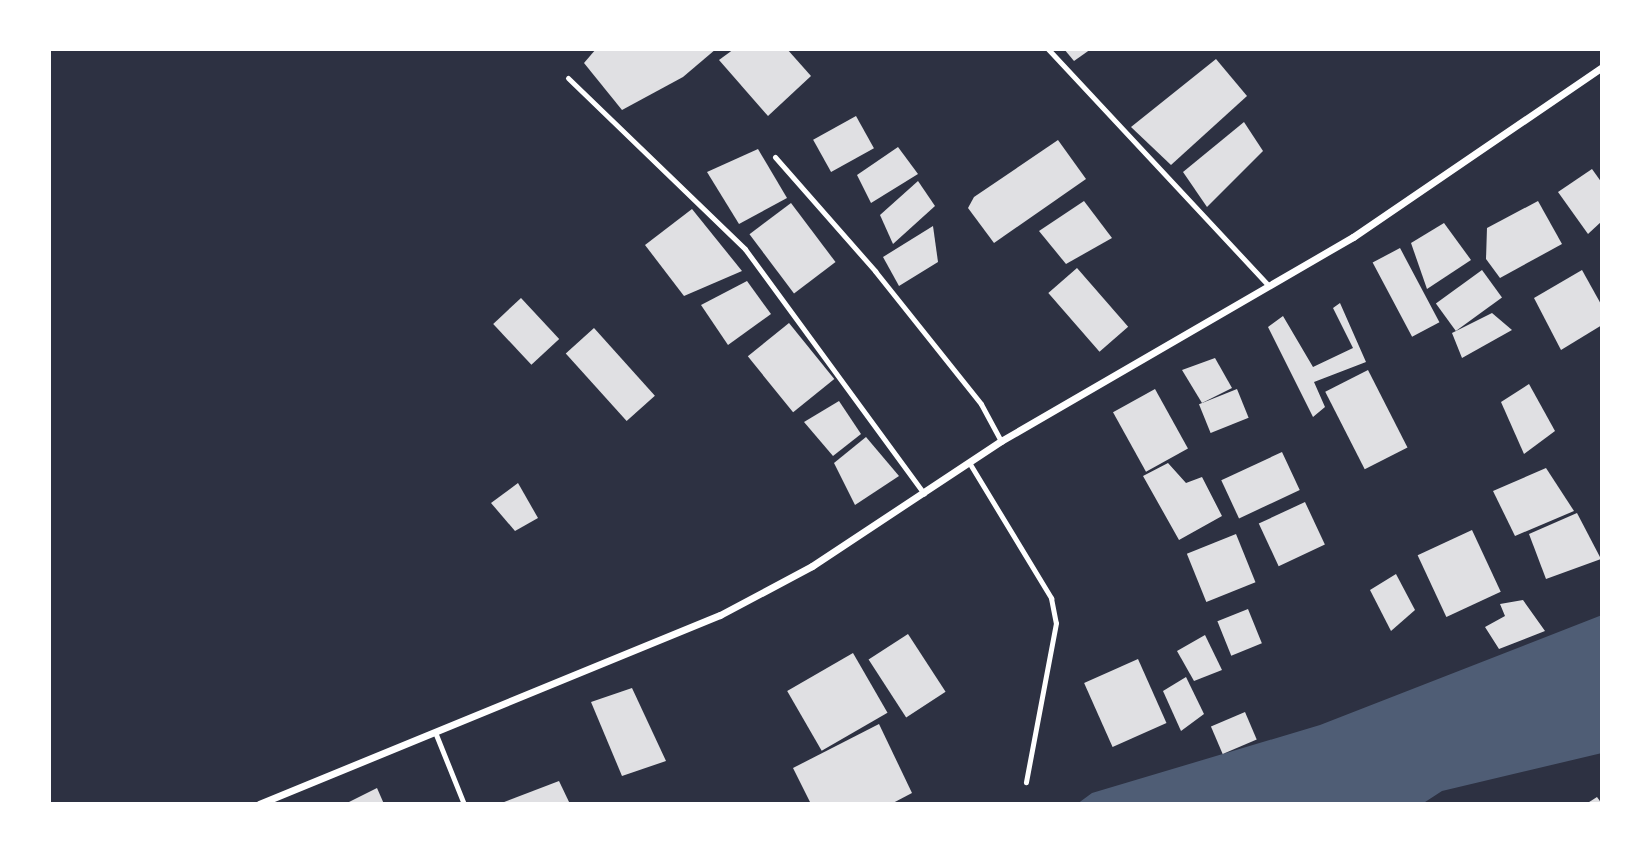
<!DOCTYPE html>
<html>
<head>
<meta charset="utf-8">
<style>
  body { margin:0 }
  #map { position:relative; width:1651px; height:853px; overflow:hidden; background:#2d3142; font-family:Rubik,sans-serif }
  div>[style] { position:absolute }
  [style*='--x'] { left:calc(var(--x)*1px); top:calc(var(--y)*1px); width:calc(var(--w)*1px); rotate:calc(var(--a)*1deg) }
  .water>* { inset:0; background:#4f5d75 }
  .building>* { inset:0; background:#e0e0e3; transform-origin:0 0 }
  .service>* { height:5px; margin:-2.5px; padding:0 2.5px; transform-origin:2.5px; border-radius:2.5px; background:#fff }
  .minor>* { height:7px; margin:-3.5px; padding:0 3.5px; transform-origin:3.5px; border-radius:3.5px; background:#fff }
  span { translate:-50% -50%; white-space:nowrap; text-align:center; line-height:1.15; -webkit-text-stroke:7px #fff; paint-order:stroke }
  .frame { position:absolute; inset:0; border:51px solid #fff; pointer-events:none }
</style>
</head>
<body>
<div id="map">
  <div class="water">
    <div style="clip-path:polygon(1602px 615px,1602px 753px,1442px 791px,1422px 804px,1077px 804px,1092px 793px,1320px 725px)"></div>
  </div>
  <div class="building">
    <div style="clip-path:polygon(596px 49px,716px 49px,683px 77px,622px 110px,584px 63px)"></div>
    <div style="clip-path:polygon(734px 49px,787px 49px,811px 76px,768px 116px,719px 60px)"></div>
    <div style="clip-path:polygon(1064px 49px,1091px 49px,1074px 61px)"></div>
    <div style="clip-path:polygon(1216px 59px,1247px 96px,1171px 165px,1131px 127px)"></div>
    <div style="left:856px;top:116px;width:37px;height:49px;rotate:61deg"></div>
    <div style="clip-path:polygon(1244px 122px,1263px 151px,1207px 207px,1183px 172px)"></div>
    <div style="clip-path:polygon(1058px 140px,1086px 179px,994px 243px,968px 208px,974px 197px)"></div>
    <div style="clip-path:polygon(898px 147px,918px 174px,871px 203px,857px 175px)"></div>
    <div style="clip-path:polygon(758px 149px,787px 198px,739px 224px,707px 172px)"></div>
    <div style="clip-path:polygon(1592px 169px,1602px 183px,1602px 221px,1588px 234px,1558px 192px)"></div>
    <div style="clip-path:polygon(918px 181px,935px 206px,893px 244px,880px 215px)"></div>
    <div style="clip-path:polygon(1084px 201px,1112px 238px,1066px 264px,1039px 231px)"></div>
    <div style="clip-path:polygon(1538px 201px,1562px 244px,1500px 278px,1486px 259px,1487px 228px)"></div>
    <div style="left:791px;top:203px;width:74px;height:52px;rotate:53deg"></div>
    <div style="clip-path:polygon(692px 209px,742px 271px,684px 296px,645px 245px)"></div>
    <div style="clip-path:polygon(1444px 223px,1471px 260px,1427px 289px,1411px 243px)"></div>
    <div style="clip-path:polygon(933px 226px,938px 262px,899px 286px,883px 257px)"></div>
    <div style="left:1400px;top:248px;width:84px;height:31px;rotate:62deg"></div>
    <div style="left:1077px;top:268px;width:78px;height:38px;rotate:49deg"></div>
    <div style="left:1482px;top:270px;width:34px;height:57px;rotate:54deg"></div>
    <div style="clip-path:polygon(1582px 270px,1602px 306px,1602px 325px,1561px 350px,1534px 298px)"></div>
    <div style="clip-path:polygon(747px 281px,771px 314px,728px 345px,701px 305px)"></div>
    <div style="left:521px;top:298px;width:56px;height:38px;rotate:47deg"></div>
    <div style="clip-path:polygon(1340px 303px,1366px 362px,1314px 382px,1325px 407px,1313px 417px,1268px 327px,1283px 316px,1313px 367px,1353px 348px,1333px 308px)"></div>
    <div style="clip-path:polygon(1492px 313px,1512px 330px,1462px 358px,1452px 333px)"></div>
    <div style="left:789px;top:323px;width:72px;height:53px;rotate:51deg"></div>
    <div style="left:594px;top:328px;width:91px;height:38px;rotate:48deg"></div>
    <div style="clip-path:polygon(1215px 358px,1232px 388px,1202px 403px,1182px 370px)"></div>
    <div style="left:1368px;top:370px;width:87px;height:48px;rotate:63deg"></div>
    <div style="clip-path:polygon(1529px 384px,1555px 431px,1524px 454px,1501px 402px)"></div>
    <div style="left:1155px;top:389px;width:68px;height:48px;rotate:61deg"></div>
    <div style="left:1237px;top:389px;width:31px;height:41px;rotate:68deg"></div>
    <div style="clip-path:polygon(839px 401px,861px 434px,833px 456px,804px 422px)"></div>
    <div style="clip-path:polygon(866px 437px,899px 476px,855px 505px,834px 463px)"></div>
    <div style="left:1282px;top:452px;width:42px;height:67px;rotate:65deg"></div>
    <div style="clip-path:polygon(1168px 463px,1186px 483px,1202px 477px,1222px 516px,1179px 540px,1143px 476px)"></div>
    <div style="clip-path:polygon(1546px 468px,1574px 511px,1515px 536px,1493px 491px)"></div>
    <div style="clip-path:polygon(518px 483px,538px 518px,515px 531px,491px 503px)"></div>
    <div style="left:1305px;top:502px;width:47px;height:51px;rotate:65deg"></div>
    <div style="clip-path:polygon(1577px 513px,1601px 559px,1546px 579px,1529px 534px)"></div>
    <div style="left:1472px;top:530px;width:68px;height:60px;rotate:65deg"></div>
    <div style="left:1236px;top:534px;width:52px;height:53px;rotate:68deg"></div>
    <div style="clip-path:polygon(1396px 574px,1415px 610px,1391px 631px,1370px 590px)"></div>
    <div style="clip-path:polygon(1523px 600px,1545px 631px,1499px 649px,1485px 627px,1505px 616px,1500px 604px)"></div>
    <div style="left:1248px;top:609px;width:37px;height:33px;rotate:68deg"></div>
    <div style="left:908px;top:634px;width:69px;height:47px;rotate:57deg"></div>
    <div style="clip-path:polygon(1205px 635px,1222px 670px,1194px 681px,1177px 651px)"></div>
    <div style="left:853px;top:653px;width:69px;height:76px;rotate:60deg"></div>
    <div style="left:1138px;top:659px;width:70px;height:59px;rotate:66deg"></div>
    <div style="clip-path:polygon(1186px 677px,1204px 714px,1181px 731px,1163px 691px)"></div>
    <div style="clip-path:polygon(632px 688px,666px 761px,622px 776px,591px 702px)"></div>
    <div style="left:1245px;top:712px;width:30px;height:37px;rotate:67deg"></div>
    <div style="clip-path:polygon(879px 724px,912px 793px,891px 804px,811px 804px,793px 768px)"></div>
    <div style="clip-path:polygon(559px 781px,570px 804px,499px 804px)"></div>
    <div style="clip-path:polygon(377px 788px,384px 804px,345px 804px)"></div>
    <div style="clip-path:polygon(1597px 797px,1602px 804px,1586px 804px)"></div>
  </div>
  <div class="service">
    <div style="--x:1048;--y:49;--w:323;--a:47"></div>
    <div style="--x:568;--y:78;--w:246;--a:44"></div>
    <div style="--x:745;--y:249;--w:303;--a:53.8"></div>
    <div style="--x:775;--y:157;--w:152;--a:48.7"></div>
    <div style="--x:875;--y:271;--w:170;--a:51.4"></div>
    <div style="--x:981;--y:404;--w:42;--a:61.6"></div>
    <div style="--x:970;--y:464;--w:157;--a:58.8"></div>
    <div style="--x:1051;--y:598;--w:25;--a:79"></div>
    <div style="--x:1056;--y:623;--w:162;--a:100.7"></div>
    <div style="--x:435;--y:732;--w:78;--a:68.1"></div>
  </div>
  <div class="minor">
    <div style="--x:259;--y:804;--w:498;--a:-22.3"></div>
    <div style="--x:720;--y:615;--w:104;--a:-28"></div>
    <div style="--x:812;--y:566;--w:227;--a:-33.5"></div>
    <div style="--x:1001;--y:441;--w:407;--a:-30.1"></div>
    <div style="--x:1353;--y:237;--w:301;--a:-34.3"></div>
  </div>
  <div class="frame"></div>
</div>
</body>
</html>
